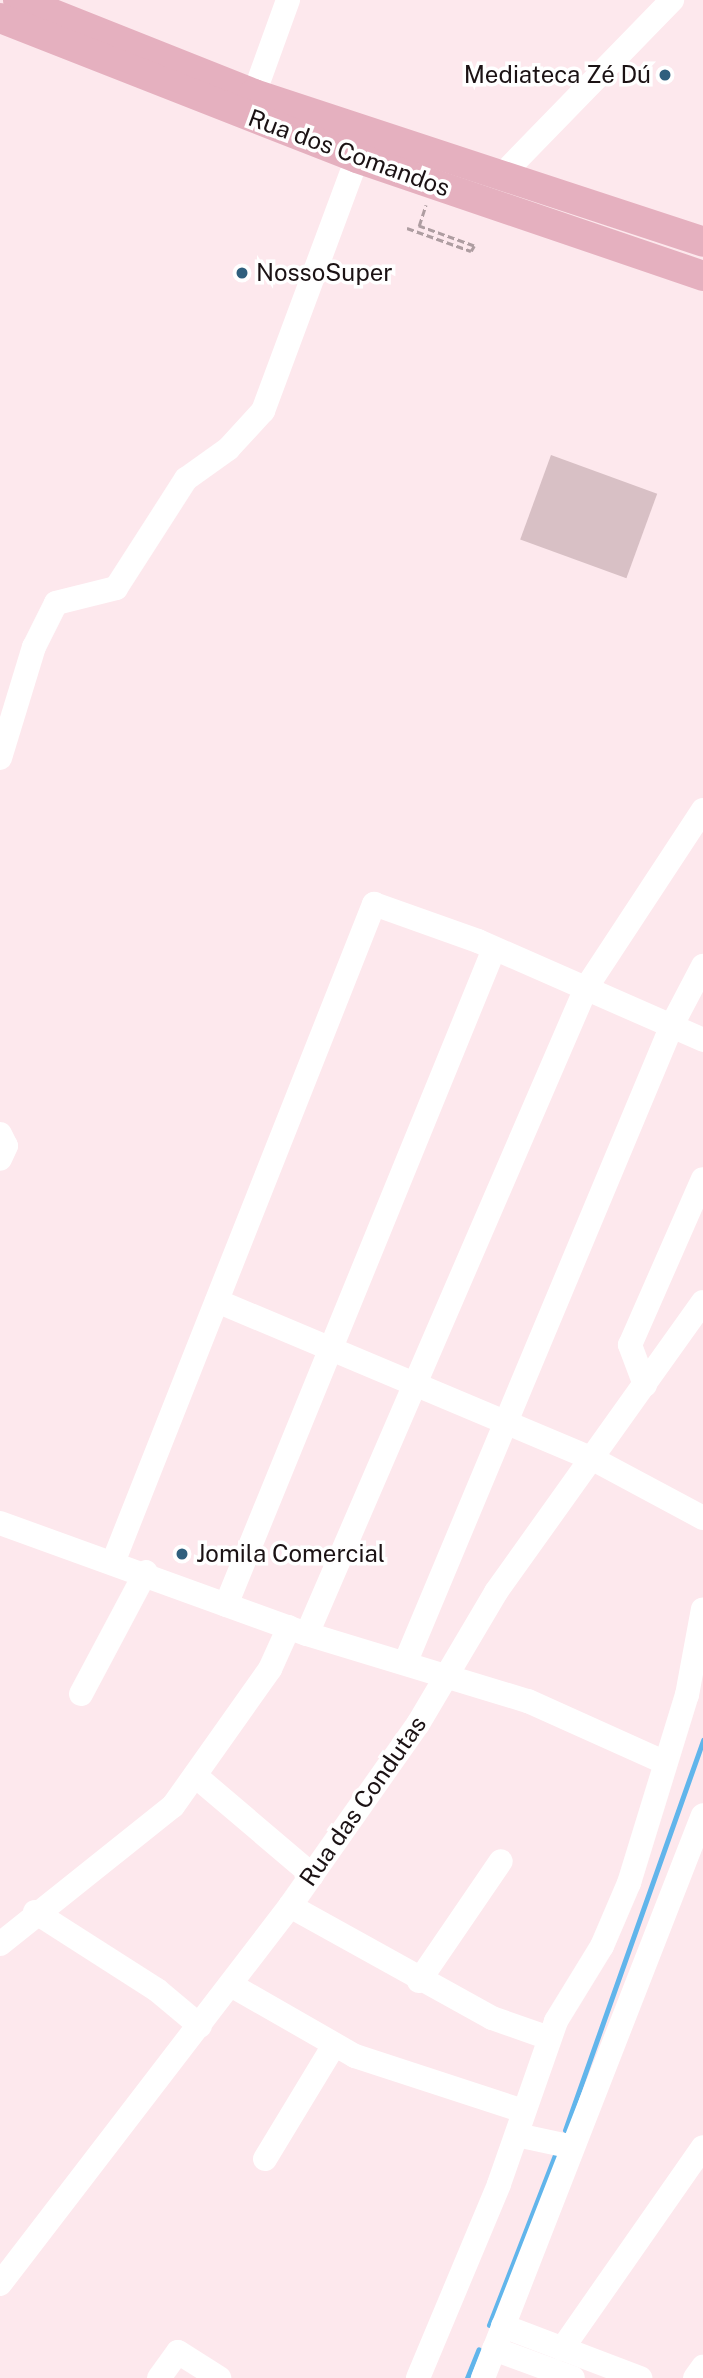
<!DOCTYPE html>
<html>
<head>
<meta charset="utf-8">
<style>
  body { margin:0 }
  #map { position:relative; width:703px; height:2378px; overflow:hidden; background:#fde8ed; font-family:"Public Sans",sans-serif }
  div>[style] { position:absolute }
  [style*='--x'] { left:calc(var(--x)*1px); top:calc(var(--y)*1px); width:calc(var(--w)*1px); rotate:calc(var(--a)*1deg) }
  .stream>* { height:5px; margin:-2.5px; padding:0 2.5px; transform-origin:2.5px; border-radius:2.5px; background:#61b5eb }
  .building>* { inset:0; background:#d8c0c5; transform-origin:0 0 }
  .path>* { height:2.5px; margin-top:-1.25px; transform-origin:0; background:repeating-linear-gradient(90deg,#ae9da1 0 7px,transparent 0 10.5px) }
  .minor>* { height:24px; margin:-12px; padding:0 12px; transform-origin:12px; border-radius:12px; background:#fff }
  .major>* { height:30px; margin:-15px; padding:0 15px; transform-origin:15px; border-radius:15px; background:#e5b0bf }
  .dots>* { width:19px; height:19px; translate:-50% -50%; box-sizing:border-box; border:4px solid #fff; border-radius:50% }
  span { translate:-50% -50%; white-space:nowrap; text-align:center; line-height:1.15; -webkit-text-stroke:7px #fff; paint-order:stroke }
  .poi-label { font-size:24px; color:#1b1214 }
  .right { translate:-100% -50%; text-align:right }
  .left { translate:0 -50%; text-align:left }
  .street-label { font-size:24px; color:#1b1214 }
</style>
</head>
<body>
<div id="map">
  <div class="stream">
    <div style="--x:565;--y:2130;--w:414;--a:-70.5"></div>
    <div style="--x:489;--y:2325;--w:186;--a:-68.8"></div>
    <div style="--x:467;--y:2378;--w:31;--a:-68"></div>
  </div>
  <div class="building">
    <div style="left:551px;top:455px;width:113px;height:90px;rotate:20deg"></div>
  </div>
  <div class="path">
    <div style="--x:407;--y:228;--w:68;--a:19.8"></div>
    <div style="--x:471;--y:251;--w:6;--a:-59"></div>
    <div style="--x:474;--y:246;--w:59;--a:-160"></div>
    <div style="--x:419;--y:226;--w:22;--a:-72"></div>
  </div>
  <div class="minor">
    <div style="--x:254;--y:94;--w:100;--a:-70.1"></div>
    <div style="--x:500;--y:177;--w:247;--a:-45.8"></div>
    <div style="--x:0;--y:758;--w:116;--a:-73"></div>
    <div style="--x:34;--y:647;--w:49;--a:-63.4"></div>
    <div style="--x:56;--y:603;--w:62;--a:-14"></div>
    <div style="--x:116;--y:588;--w:130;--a:-57.3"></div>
    <div style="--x:186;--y:479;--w:52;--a:-35.5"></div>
    <div style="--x:228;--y:449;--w:52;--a:-47.4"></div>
    <div style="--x:263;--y:411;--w:270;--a:-69.6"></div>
    <div style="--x:0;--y:1134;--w:13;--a:63"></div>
    <div style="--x:6;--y:1146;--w:14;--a:115"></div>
    <div style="--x:217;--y:1301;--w:408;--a:22.8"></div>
    <div style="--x:593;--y:1459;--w:125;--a:28.2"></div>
    <div style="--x:645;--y:1385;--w:43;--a:-110.6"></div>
    <div style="--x:630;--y:1345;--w:181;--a:-66.3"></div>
    <div style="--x:0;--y:1523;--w:326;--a:19.9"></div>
    <div style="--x:307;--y:1634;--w:231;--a:16.9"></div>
    <div style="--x:528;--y:1701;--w:149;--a:24.2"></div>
    <div style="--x:114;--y:1560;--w:706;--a:-68.38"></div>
    <div style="--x:374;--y:904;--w:110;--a:19.6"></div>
    <div style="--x:478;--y:941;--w:246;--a:23.7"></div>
    <div style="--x:226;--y:1605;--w:709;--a:-67.78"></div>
    <div style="--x:307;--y:1634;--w:704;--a:-66.64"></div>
    <div style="--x:586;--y:988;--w:213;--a:-56.7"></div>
    <div style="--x:406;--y:1661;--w:689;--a:-67.3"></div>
    <div style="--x:672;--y:1025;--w:67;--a:-62.3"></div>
    <div style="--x:81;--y:1694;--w:138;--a:-62"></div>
    <div style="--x:198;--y:1778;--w:150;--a:40.4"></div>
    <div style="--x:290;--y:1906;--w:231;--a:29"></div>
    <div style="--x:492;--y:2018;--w:60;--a:19.3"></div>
    <div style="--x:35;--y:1912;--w:145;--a:32.6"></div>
    <div style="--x:157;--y:1990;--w:56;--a:39.9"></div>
    <div style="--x:0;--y:1944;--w:221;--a:-38.6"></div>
    <div style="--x:173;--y:1806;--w:168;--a:-54.7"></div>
    <div style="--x:270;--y:1669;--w:46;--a:-65.7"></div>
    <div style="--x:419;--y:1981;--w:145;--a:-55.7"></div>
    <div style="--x:231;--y:1985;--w:143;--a:29.8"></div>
    <div style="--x:355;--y:2056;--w:177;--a:18.1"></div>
    <div style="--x:517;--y:2135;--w:57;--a:12.1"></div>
    <div style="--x:265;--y:2159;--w:133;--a:-58.8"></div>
    <div style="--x:0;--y:2284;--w:476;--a:-52.5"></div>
    <div style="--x:290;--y:1906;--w:223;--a:-54.9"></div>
    <div style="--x:418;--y:1724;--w:153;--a:-59.4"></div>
    <div style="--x:496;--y:1592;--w:356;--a:-54.5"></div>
    <div style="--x:503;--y:2326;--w:147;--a:20.8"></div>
    <div style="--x:494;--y:2349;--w:84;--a:20.2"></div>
    <div style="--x:562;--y:2349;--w:246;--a:-55.1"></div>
    <div style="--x:159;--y:2378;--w:32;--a:-54"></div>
    <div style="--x:178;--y:2352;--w:49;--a:32.4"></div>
    <div style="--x:418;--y:2378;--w:210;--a:-67.3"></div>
    <div style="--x:499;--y:2184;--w:173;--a:-70.7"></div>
    <div style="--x:556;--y:2021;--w:88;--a:-58.5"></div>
    <div style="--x:602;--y:1946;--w:69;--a:-66.8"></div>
    <div style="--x:629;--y:1883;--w:197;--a:-72.9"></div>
    <div style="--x:687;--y:1695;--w:87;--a:-79.5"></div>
    <div style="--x:483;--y:2378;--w:604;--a:-68.66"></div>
    <div style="--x:695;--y:2378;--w:14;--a:-54"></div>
  </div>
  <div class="major">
    <div style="--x:18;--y:0;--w:254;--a:21.7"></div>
    <div style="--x:254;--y:94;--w:473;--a:18.2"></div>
    <div style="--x:0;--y:18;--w:383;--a:21.4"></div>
    <div style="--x:357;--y:158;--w:366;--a:18.8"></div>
  </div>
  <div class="dots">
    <div style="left:665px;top:75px;background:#2f5f7d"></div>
    <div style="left:242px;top:273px;background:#2f5f7d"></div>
    <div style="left:182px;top:1554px;background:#2f5f7d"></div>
  </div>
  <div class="poi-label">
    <span class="right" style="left:651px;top:75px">Mediateca Zé Dú</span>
    <span class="left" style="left:256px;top:273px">NossoSuper</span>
    <span class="left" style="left:196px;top:1554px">Jomila Comercial</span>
  </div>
  <div class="street-label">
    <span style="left:349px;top:153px;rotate:20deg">Rua dos Comandos</span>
    <span style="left:363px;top:1801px;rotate:-55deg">Rua das Condutas</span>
  </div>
</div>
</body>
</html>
